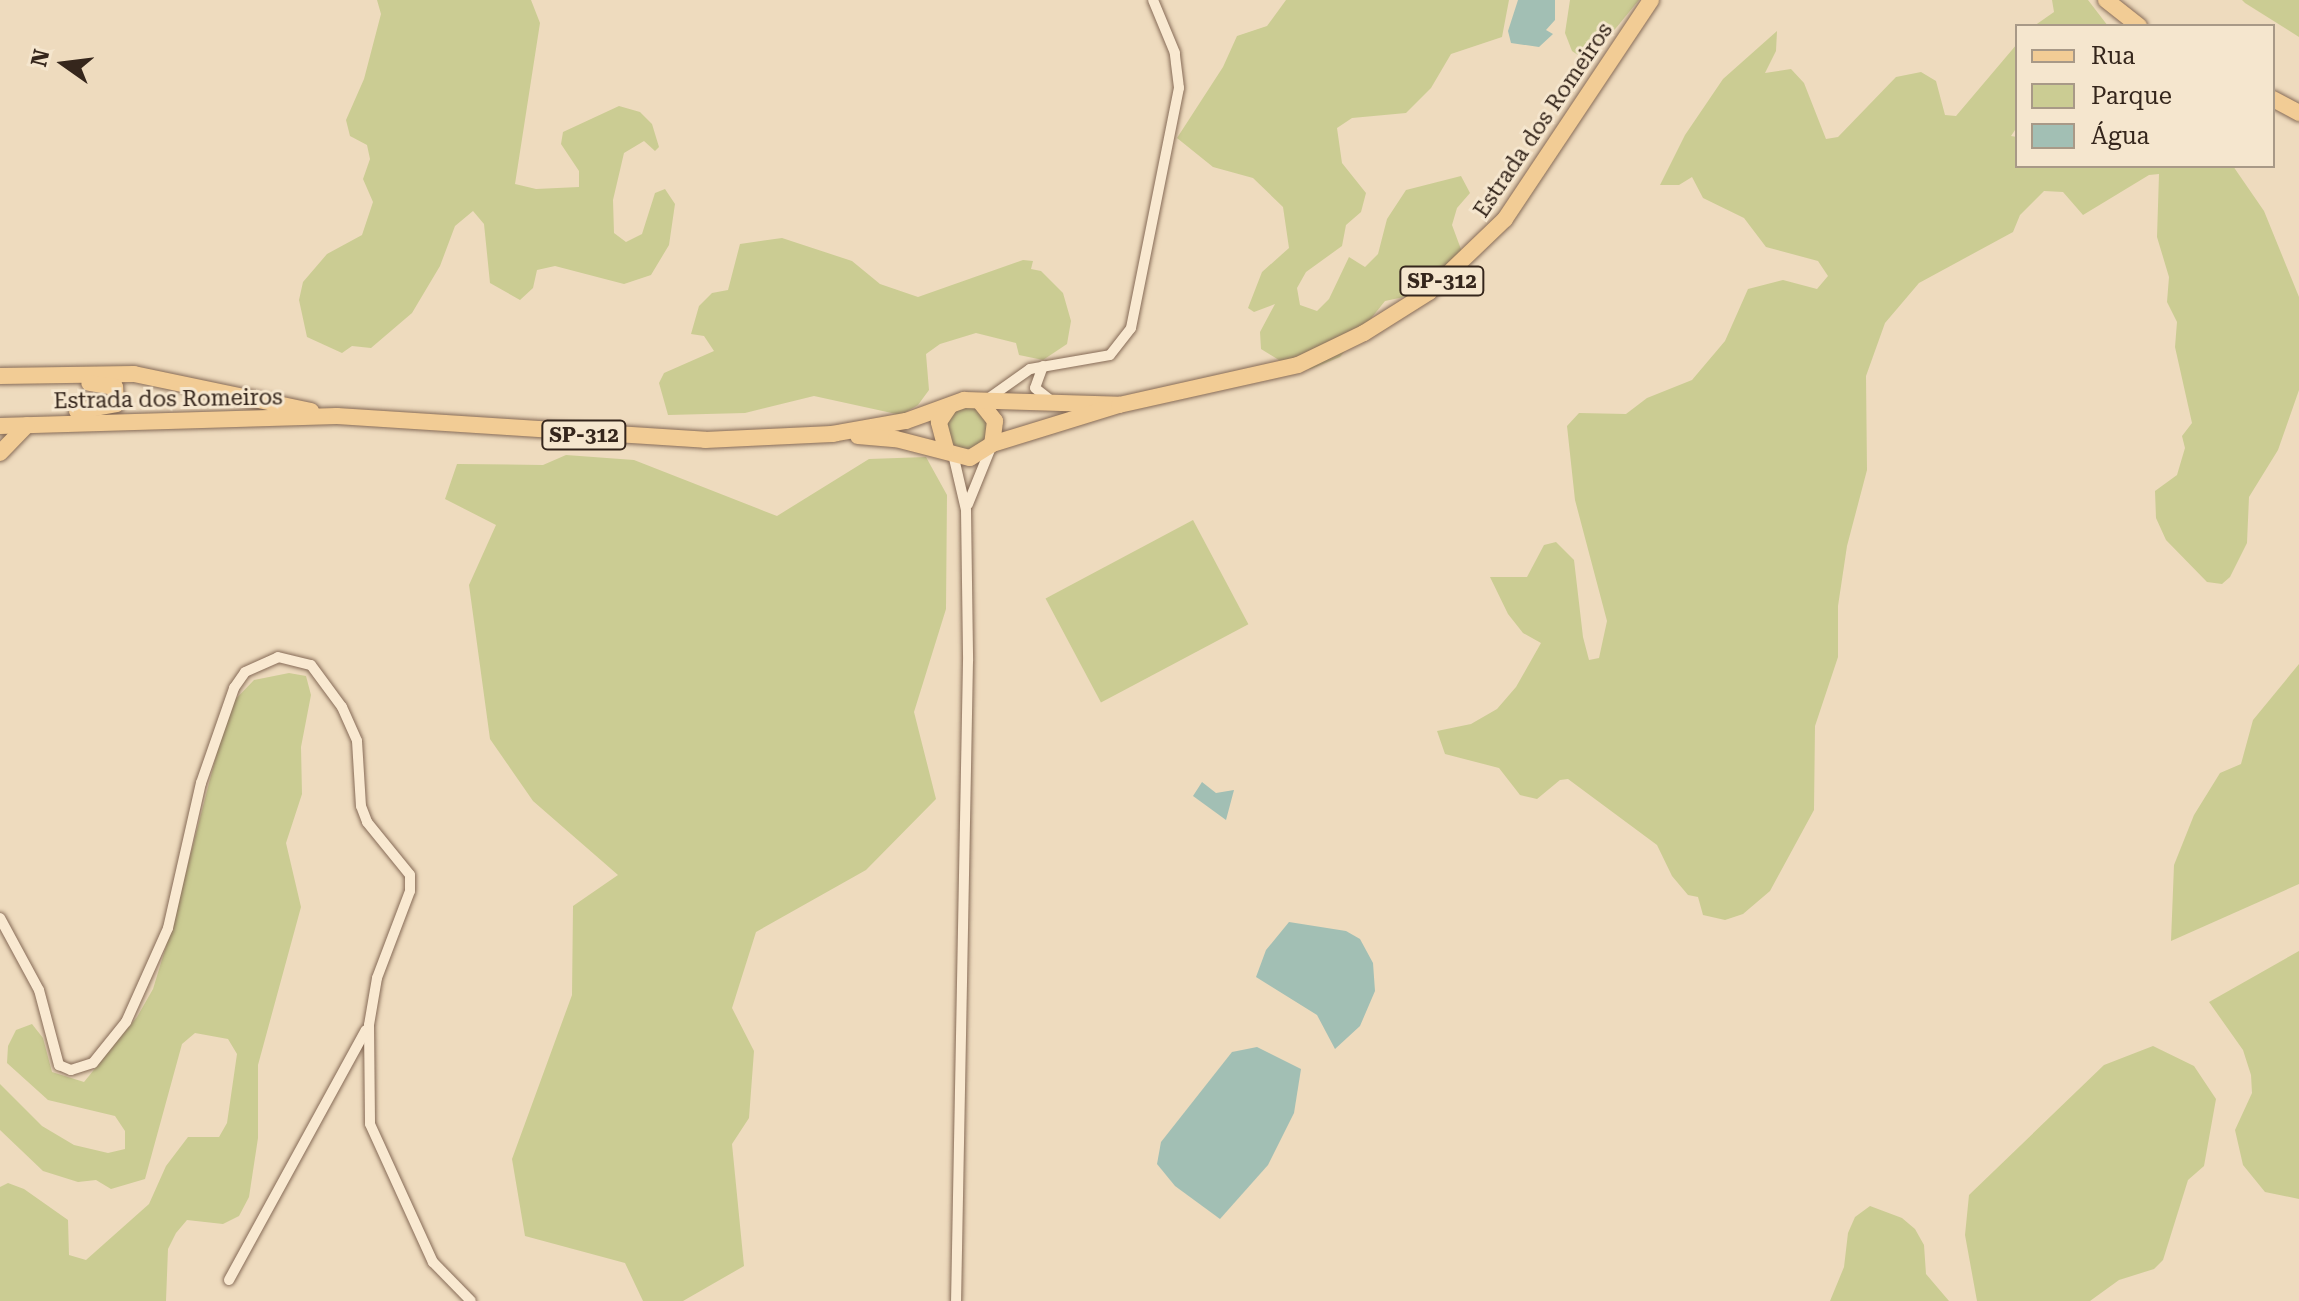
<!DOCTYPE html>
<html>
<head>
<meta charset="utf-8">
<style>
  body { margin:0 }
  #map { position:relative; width:2299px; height:1301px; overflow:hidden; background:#eedbbe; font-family:"Roboto Serif",serif }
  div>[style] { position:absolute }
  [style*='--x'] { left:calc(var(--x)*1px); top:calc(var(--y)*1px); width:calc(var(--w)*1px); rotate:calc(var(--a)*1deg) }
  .green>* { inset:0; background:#cbcc93; transform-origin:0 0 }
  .round { border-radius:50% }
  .water>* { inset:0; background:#a2bfb4 }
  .roads { filter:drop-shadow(0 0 2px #866b57) drop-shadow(0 0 2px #866b57) }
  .minor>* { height:10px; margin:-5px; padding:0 5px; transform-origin:5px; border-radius:5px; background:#f9e9d1 }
  .primary>* { height:16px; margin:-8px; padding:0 8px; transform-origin:8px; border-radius:8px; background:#f2cc95 }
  span { translate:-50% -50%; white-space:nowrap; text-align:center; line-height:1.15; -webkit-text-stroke:6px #f5e6ce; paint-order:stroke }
  .shield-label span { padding:2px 6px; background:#f5e6ce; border:2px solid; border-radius:6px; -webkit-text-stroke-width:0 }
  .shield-label { font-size:20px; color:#35261c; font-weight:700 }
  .street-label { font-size:22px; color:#35261c }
  .legend { position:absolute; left:2015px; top:24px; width:260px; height:144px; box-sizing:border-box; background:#f5e6ce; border:2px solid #a89987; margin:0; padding:10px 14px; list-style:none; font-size:24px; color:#35261c }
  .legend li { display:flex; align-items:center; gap:16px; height:40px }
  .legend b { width:40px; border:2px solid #a89987 }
  .north { position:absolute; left:24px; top:24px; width:80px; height:80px; -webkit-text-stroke:6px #f5e6ce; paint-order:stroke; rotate:284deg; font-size:22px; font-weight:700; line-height:32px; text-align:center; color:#35261c }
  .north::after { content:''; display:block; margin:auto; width:28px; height:36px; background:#35261c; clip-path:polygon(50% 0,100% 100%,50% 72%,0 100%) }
</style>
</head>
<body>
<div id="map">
  <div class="green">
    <div style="clip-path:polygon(377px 0,531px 0,540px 23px,515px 184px,536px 189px,579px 187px,579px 171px,561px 144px,563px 132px,619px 106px,640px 112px,652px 124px,659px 147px,655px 151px,644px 141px,624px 153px,613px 200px,614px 233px,626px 242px,642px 234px,655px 193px,665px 189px,675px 204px,669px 245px,651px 275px,624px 284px,555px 266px,537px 270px,533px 288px,520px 300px,490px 283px,484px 224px,473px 211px,455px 226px,440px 266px,412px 313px,371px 348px,352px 346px,342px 353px,307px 337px,299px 300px,303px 282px,327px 254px,362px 235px,373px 202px,363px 179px,370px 159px,367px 145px,350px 136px,346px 120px,364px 79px,381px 14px)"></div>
    <div style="clip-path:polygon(1286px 0,1509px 0,1502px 37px,1451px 54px,1431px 88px,1406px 113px,1352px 118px,1337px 128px,1342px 163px,1366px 193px,1361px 212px,1346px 225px,1342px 246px,1306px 272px,1297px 288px,1300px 305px,1317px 311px,1329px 299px,1349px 257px,1365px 267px,1378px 254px,1387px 219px,1406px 190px,1461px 176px,1470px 193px,1457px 208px,1452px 225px,1462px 252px,1418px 294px,1385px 301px,1340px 357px,1311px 369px,1287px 365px,1261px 349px,1260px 332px,1275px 304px,1254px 312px,1248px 308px,1262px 272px,1289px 248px,1283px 207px,1253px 178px,1213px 167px,1177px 138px,1223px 67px,1237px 36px,1267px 26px)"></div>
    <div style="clip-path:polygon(1570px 0,1639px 0,1588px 62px,1572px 51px,1565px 33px)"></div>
    <div style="clip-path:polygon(2052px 0,2088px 0,2108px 26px,2034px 26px,2054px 12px)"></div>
    <div style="clip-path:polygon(2242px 0,2299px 0,2299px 37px,2245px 3px)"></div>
    <div style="clip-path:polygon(1777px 31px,1776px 51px,1765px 73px,1791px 69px,1804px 83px,1826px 139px,1838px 137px,1896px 77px,1921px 72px,1936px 81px,1945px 115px,1956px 116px,2017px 44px,2017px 127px,2011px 136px,2017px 137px,2017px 166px,2233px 166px,2264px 211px,2299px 297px,2299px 390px,2278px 450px,2249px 497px,2247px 543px,2230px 577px,2222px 584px,2207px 582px,2166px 540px,2156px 518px,2155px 491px,2177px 475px,2185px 448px,2182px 436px,2192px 423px,2175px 347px,2177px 322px,2167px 302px,2169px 277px,2157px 237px,2159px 174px,2149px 175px,2083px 215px,2063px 192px,2044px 191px,2020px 215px,2013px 232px,1919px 283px,1885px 323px,1866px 376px,1867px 470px,1847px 546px,1838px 606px,1838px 657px,1815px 726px,1814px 810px,1770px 891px,1743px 914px,1725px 920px,1703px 915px,1698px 897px,1688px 895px,1672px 876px,1657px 845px,1568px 779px,1560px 780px,1537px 799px,1520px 795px,1499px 768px,1445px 754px,1437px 731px,1471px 724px,1497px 709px,1516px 687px,1541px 643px,1523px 633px,1508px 614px,1490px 577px,1527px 577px,1544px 545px,1556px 542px,1574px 560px,1583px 637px,1589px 660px,1599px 658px,1607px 621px,1575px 500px,1567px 426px,1579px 413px,1626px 414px,1647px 398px,1692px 380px,1725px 341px,1748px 289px,1783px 280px,1817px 289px,1828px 276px,1818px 261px,1766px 247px,1744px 218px,1703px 198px,1692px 177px,1679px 185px,1660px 185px,1685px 135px,1723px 79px)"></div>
    <div style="clip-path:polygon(782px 238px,852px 261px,880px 284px,918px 297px,1023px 260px,1033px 261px,1031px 269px,1041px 271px,1063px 293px,1071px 321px,1067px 344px,1043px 360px,1019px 355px,1016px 343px,976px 333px,940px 344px,926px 354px,929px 390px,918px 405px,901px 415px,814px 396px,745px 413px,668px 415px,659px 383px,664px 373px,714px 351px,704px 336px,691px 334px,699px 306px,712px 293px,728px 290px,740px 244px)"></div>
    <div class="round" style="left:946px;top:407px;width:42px;height:42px"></div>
    <div style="clip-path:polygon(566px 455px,634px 460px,777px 516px,869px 459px,926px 457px,947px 495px,946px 609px,914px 712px,936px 799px,866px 870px,756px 932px,732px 1008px,754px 1051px,749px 1118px,732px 1144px,744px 1266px,683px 1301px,643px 1301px,625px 1263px,525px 1236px,512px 1159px,572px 995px,573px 906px,618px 875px,533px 801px,490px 739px,469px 585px,496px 525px,445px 499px,457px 464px,543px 465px)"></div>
    <div style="left:1193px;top:520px;width:118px;height:167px;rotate:62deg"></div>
    <div style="clip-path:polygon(2299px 664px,2299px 884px,2171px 941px,2174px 865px,2194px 815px,2220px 773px,2241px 764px,2253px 720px)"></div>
    <div style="clip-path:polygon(289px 673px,306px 676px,311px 695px,301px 747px,302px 794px,286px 843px,301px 907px,258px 1065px,258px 1138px,249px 1197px,239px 1216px,223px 1224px,187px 1220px,176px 1233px,168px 1249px,166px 1301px,0 1301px,0 1187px,8px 1183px,24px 1189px,68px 1220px,69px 1255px,86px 1260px,149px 1204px,166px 1166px,188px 1137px,219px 1137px,227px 1123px,237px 1054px,228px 1039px,195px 1033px,182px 1044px,145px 1179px,111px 1189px,96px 1180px,78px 1182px,43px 1171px,0 1130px,0 1084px,42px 1126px,74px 1145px,108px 1153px,125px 1149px,125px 1131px,115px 1116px,48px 1100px,7px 1063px,8px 1046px,16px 1030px,32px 1024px,43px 1038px,52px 1072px,84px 1082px,137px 1017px,153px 989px,171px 930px,229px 706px,254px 680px)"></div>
    <div style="clip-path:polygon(2299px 951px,2299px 1199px,2265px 1192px,2243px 1165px,2235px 1130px,2252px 1093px,2251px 1075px,2243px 1050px,2209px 1002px)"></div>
    <div style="clip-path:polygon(2153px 1046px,2194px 1066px,2216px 1099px,2204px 1166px,2188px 1180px,2163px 1260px,2154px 1269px,2119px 1280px,2090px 1301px,1977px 1301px,1965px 1235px,1969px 1195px,2104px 1065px)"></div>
    <div style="clip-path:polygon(1870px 1206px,1902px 1218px,1915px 1229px,1924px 1245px,1926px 1274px,1949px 1301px,1830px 1301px,1844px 1267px,1848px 1233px,1855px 1217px)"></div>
  </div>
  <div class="water">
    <div style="clip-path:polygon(1518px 0,1555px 0,1555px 20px,1546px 30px,1553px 34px,1539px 47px,1511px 43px,1508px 31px)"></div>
    <div style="clip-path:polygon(1202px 782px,1216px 793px,1234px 790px,1226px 820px,1193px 796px)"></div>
    <div style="clip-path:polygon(1289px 922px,1346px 931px,1360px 939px,1373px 963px,1375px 991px,1360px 1026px,1335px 1049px,1317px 1015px,1256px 977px,1266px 950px)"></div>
    <div style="clip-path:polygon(1257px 1047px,1301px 1069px,1294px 1113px,1268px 1165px,1220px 1219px,1175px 1186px,1157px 1164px,1161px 1142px,1232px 1052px)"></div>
  </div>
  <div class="roads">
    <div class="minor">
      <div style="--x:1043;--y:366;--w:23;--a:110"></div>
      <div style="--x:1035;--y:388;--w:23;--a:38"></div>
      <div style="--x:989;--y:398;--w:50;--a:-35.3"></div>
      <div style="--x:1030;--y:369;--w:81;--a:-9.9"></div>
      <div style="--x:1110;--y:355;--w:34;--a:-52"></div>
      <div style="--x:1131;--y:328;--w:245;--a:-78.7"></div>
      <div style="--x:1179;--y:88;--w:35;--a:-97"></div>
      <div style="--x:1175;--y:53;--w:57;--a:-112.5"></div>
      <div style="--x:953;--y:454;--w:57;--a:76.9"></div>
      <div style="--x:966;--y:510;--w:151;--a:89.2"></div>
      <div style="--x:968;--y:661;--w:640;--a:91.07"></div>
      <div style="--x:968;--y:504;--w:64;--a:-67.9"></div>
      <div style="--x:0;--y:918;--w:82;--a:61.6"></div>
      <div style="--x:39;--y:990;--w:78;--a:75.1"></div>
      <div style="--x:59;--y:1065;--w:13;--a:23"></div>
      <div style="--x:71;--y:1070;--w:23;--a:-18"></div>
      <div style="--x:93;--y:1063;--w:53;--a:-51.2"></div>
      <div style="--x:126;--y:1022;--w:103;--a:-65.9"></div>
      <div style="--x:168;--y:928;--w:149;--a:-77.2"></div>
      <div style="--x:201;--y:783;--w:101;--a:-70.8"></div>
      <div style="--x:234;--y:688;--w:19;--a:-55"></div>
      <div style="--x:245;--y:672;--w:36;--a:-24"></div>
      <div style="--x:278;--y:657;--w:34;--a:14"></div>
      <div style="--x:311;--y:665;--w:52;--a:53.6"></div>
      <div style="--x:342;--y:707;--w:37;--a:66"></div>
      <div style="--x:357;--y:741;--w:65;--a:86.5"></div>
      <div style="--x:361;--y:806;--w:17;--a:69"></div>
      <div style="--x:367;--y:822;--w:68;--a:50.9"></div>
      <div style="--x:410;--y:875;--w:16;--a:90"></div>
      <div style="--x:410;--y:891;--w:93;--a:110.8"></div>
      <div style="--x:377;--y:978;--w:48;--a:99.7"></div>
      <div style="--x:369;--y:1025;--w:99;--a:89.4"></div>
      <div style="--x:370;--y:1124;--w:152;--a:65.5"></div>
      <div style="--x:433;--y:1262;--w:54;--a:45.7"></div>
      <div style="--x:229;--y:1280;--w:285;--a:-61.3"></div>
    </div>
    <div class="primary">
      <div style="--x:2106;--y:0;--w:42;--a:38.2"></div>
      <div style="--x:2273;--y:99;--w:30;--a:28"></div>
      <div style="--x:0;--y:376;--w:134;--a:-0.9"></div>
      <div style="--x:134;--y:374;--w:181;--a:11.8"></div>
      <div style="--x:981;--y:403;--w:23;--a:52"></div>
      <div style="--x:995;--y:421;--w:23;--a:97"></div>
      <div style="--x:77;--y:411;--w:40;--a:-10"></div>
      <div style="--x:116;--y:404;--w:17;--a:-93"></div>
      <div style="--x:115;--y:387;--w:26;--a:-171"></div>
      <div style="--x:0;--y:426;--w:337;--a:-1.7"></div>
      <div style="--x:337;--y:416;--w:369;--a:3.7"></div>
      <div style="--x:705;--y:440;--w:127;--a:-2.7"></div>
      <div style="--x:832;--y:434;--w:75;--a:-10"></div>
      <div style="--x:906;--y:421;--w:62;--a:-19.9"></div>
      <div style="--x:964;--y:400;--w:155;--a:1.8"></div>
      <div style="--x:858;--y:436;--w:38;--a:5"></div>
      <div style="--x:896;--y:439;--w:76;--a:14.4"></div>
      <div style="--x:970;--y:458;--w:26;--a:-32"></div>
      <div style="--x:992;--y:444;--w:133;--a:-17.1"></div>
      <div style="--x:1119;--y:405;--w:183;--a:-12.6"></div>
      <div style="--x:1298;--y:365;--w:73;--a:-25.9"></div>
      <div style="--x:1364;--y:333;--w:77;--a:-32.2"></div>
      <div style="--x:1429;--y:292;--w:105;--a:-43.8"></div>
      <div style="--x:1505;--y:219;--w:263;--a:-56.3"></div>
      <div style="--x:946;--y:449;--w:28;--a:-105"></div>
      <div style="--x:939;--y:422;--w:18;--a:-56"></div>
      <div style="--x:0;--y:453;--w:39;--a:-46"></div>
    </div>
  </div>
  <div class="shield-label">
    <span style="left:1442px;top:281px">SP-312</span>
    <span style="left:584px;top:435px">SP-312</span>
  </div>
  <div class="street-label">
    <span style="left:1543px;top:120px;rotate:-56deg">Estrada dos Romeiros</span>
    <span style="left:168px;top:399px;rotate:-1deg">Estrada dos Romeiros</span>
  </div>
  <ul class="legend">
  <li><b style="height:10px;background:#f2cc95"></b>Rua</li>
  <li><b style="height:22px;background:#cbcc93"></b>Parque</li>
  <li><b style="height:22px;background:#a2bfb4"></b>Água</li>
  </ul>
  <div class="north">N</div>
</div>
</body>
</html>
